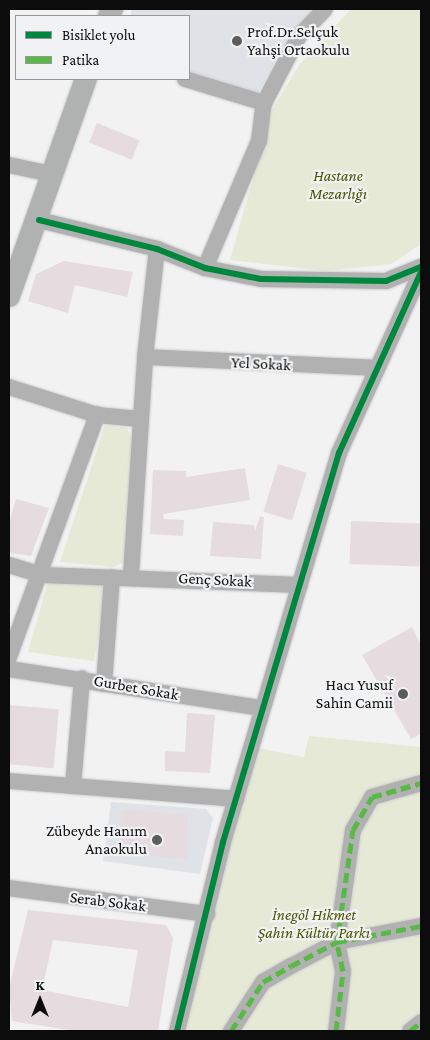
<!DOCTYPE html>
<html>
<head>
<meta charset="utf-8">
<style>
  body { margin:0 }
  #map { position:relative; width:430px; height:1040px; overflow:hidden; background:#f2f2f2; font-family:"Crimson Pro",serif }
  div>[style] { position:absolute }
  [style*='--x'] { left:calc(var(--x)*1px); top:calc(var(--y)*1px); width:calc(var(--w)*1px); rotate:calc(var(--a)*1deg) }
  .built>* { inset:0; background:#dfe2e6 }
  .green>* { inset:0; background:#e5e9d6 }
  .building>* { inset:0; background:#e6dbdf; transform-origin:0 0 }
  .roads { filter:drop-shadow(0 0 1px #cdcdcd) drop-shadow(0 0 1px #cdcdcd) }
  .street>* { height:16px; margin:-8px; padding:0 8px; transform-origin:8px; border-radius:8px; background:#b1b1b1 }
  .secondary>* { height:22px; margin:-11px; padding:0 11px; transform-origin:11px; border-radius:11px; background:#b0b1b1 }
  .quiet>* { height:5px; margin-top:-2.5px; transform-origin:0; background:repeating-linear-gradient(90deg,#58b947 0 10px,transparent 0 15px) }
  .cycleway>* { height:6px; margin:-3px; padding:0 3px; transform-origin:3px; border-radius:3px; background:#00873e }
  .dots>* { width:14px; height:14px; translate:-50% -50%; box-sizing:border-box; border:2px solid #f1f2f3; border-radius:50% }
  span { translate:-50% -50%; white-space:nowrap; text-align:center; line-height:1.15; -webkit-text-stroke:4.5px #f1f2f3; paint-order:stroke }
  .poi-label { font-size:16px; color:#0c0c0d }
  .left { translate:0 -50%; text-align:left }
  .right { translate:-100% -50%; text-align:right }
  .park-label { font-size:16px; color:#4c5500; font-style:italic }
  .street-label { font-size:16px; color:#0c0c0d }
  .frame { position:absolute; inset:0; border:10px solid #0c0c0d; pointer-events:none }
  .legend { position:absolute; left:15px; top:15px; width:175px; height:65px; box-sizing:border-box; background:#f1f2f3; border:1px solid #959697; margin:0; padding:6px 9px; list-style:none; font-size:15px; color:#0c0c0d }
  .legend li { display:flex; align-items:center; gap:10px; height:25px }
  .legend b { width:25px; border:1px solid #959697 }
  .north { position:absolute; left:15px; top:975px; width:50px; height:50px; -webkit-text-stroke:4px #f1f2f3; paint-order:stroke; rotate:0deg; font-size:14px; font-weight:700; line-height:20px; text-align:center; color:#0c0c0d }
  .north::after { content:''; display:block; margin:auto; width:18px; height:22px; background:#0c0c0d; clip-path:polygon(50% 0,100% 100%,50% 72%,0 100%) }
</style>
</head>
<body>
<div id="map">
  <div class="built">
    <div style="clip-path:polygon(132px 9px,315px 9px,293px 30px,258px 93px,189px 71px,189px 16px,130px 16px)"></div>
    <div style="clip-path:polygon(111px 802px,206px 809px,213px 818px,200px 874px,103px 861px)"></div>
  </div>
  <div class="green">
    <div style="clip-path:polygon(351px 9px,421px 9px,421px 244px,391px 264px,327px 271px,230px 260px,272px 110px,299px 65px)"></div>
    <div style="clip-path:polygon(105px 425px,127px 428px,132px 439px,124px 562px,114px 567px,60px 562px)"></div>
    <div style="clip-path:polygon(53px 581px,102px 585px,107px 590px,94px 661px,28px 652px,47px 585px)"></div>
    <div style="clip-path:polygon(309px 736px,421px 747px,421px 1031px,177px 1031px,251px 747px,304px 757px)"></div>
  </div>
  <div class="building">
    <div style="left:97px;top:123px;width:46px;height:21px;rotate:22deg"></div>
    <div style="clip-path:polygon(64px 261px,133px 272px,127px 297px,75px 285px,68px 313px,28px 301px,36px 274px)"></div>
    <div style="left:278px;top:464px;width:30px;height:50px;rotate:17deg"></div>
    <div style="clip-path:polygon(245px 468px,250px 500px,163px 514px,164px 519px,184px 520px,183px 536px,150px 534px,153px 470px,186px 471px,186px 477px)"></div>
    <div style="clip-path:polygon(16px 499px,49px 508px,31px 556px,9px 553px,9px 523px)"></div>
    <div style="clip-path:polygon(260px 516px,264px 517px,261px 559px,210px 556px,213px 522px,254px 525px,255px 531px)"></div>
    <div style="left:351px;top:521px;width:70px;height:43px;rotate:2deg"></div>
    <div style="clip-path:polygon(412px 627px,421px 645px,421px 734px,411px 739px,362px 655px)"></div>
    <div style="left:9px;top:705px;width:50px;height:59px;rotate:5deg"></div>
    <div style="clip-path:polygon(187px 713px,215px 715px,210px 773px,165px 771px,165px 751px,185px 752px)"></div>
    <div style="clip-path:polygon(122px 809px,188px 815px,187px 859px,131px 854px,132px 849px,119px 848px)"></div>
    <div style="clip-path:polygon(evenodd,28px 910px,166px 925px,173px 938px,158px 1031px,75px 1031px,12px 1021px,9px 988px,28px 910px,53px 940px,138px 950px,128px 1007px,42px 990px,53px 940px)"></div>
  </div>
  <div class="roads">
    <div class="street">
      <div style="--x:185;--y:79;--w:83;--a:16.9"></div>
      <div style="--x:9;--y:165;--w:43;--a:12.1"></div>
      <div style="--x:39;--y:220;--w:122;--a:13.8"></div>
      <div style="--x:157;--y:249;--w:52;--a:21.6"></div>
      <div style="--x:205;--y:268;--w:57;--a:11.1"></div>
      <div style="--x:261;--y:279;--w:125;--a:0.9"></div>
      <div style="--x:386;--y:281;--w:38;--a:-22"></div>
      <div style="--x:205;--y:268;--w:138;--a:-67"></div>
      <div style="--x:259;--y:141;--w:38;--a:-83"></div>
      <div style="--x:264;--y:103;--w:76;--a:-62.4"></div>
      <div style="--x:299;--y:36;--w:37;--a:-46"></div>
      <div style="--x:145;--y:357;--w:232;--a:2.7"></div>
      <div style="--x:9;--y:387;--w:92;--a:17.7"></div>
      <div style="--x:97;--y:415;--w:43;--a:5.3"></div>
      <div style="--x:9;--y:565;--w:34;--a:17"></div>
      <div style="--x:42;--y:575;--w:258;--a:2.2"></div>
      <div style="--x:131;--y:575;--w:218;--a:-86.3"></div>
      <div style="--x:145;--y:357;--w:109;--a:-83.7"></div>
      <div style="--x:9;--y:657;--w:258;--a:-70"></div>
      <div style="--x:9;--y:669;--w:256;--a:8.8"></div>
      <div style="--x:104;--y:684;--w:107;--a:-85.7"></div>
      <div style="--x:9;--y:781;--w:228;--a:4.5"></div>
      <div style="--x:73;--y:786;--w:108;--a:-85.2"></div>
      <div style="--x:9;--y:888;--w:200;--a:7.5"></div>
      <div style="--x:177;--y:1031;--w:195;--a:-76.3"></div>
      <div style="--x:223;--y:842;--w:406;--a:-73.4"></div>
      <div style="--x:339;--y:453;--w:199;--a:-65.6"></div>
      <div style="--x:231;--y:1031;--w:59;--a:-56.9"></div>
      <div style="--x:263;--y:982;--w:32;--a:-30"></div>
      <div style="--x:291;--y:966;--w:52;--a:-27.6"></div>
      <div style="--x:337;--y:942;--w:86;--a:-10.8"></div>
      <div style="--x:336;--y:1031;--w:60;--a:-83.3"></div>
      <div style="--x:343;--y:971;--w:30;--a:-102"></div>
      <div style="--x:337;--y:942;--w:113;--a:-81.9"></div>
      <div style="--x:353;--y:830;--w:38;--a:-60"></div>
      <div style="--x:372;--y:797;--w:51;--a:-15.9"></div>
      <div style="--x:410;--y:1031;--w:14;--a:-39"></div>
    </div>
    <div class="secondary">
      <div style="--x:109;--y:16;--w:8;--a:-67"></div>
      <div style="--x:9;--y:296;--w:230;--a:-70.5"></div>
    </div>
  </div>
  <div class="quiet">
    <div style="--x:231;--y:1031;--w:59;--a:-56.9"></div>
    <div style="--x:263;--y:982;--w:32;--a:-30"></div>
    <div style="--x:291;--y:966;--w:52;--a:-27.6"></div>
    <div style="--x:337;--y:942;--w:86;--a:-10.8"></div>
    <div style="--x:336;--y:1031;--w:60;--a:-83.3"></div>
    <div style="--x:343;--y:971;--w:30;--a:-102"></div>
    <div style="--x:337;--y:942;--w:113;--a:-81.9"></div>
    <div style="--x:353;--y:830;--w:38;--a:-60"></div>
    <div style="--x:372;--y:797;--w:51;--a:-15.9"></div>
    <div style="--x:410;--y:1031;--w:14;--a:-39"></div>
  </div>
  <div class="cycleway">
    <div style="--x:39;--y:220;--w:122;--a:13.8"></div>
    <div style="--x:157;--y:249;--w:52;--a:21.6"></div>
    <div style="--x:205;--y:268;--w:57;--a:11.1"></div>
    <div style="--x:261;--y:279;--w:125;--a:0.9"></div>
    <div style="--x:386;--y:281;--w:38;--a:-22"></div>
    <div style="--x:177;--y:1031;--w:195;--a:-76.3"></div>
    <div style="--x:223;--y:842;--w:406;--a:-73.4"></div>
    <div style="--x:339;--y:453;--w:199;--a:-65.6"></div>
  </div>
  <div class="dots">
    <div style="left:237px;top:41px;background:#5c5c5d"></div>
    <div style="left:403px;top:694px;background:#5c5c5d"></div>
    <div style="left:157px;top:840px;background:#5c5c5d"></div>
  </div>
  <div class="poi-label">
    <span class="left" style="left:247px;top:41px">Prof.Dr.Selçuk<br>Yahşi Ortaokulu</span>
    <span class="right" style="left:393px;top:694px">Hacı Yusuf<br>Sahin Camii</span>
    <span class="right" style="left:147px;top:840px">Zübeyde Hanım<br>Anaokulu</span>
  </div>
  <div class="park-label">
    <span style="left:338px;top:185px">Hastane<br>Mezarlığı</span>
    <span style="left:314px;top:924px">İnegöl Hikmet<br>Şahin Kültür Parkı</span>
  </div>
  <div class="street-label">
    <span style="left:261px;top:364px;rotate:3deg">Yel Sokak</span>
    <span style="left:215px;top:580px;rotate:3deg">Genç Sokak</span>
    <span style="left:136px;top:688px;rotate:10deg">Gurbet Sokak</span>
    <span style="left:108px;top:902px;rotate:7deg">Serab Sokak</span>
  </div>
  <div class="frame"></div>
  <ul class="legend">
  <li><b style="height:6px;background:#00873e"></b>Bisiklet yolu</li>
  <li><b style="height:6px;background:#58b947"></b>Patika</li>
  </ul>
  <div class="north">K</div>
</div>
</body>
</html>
